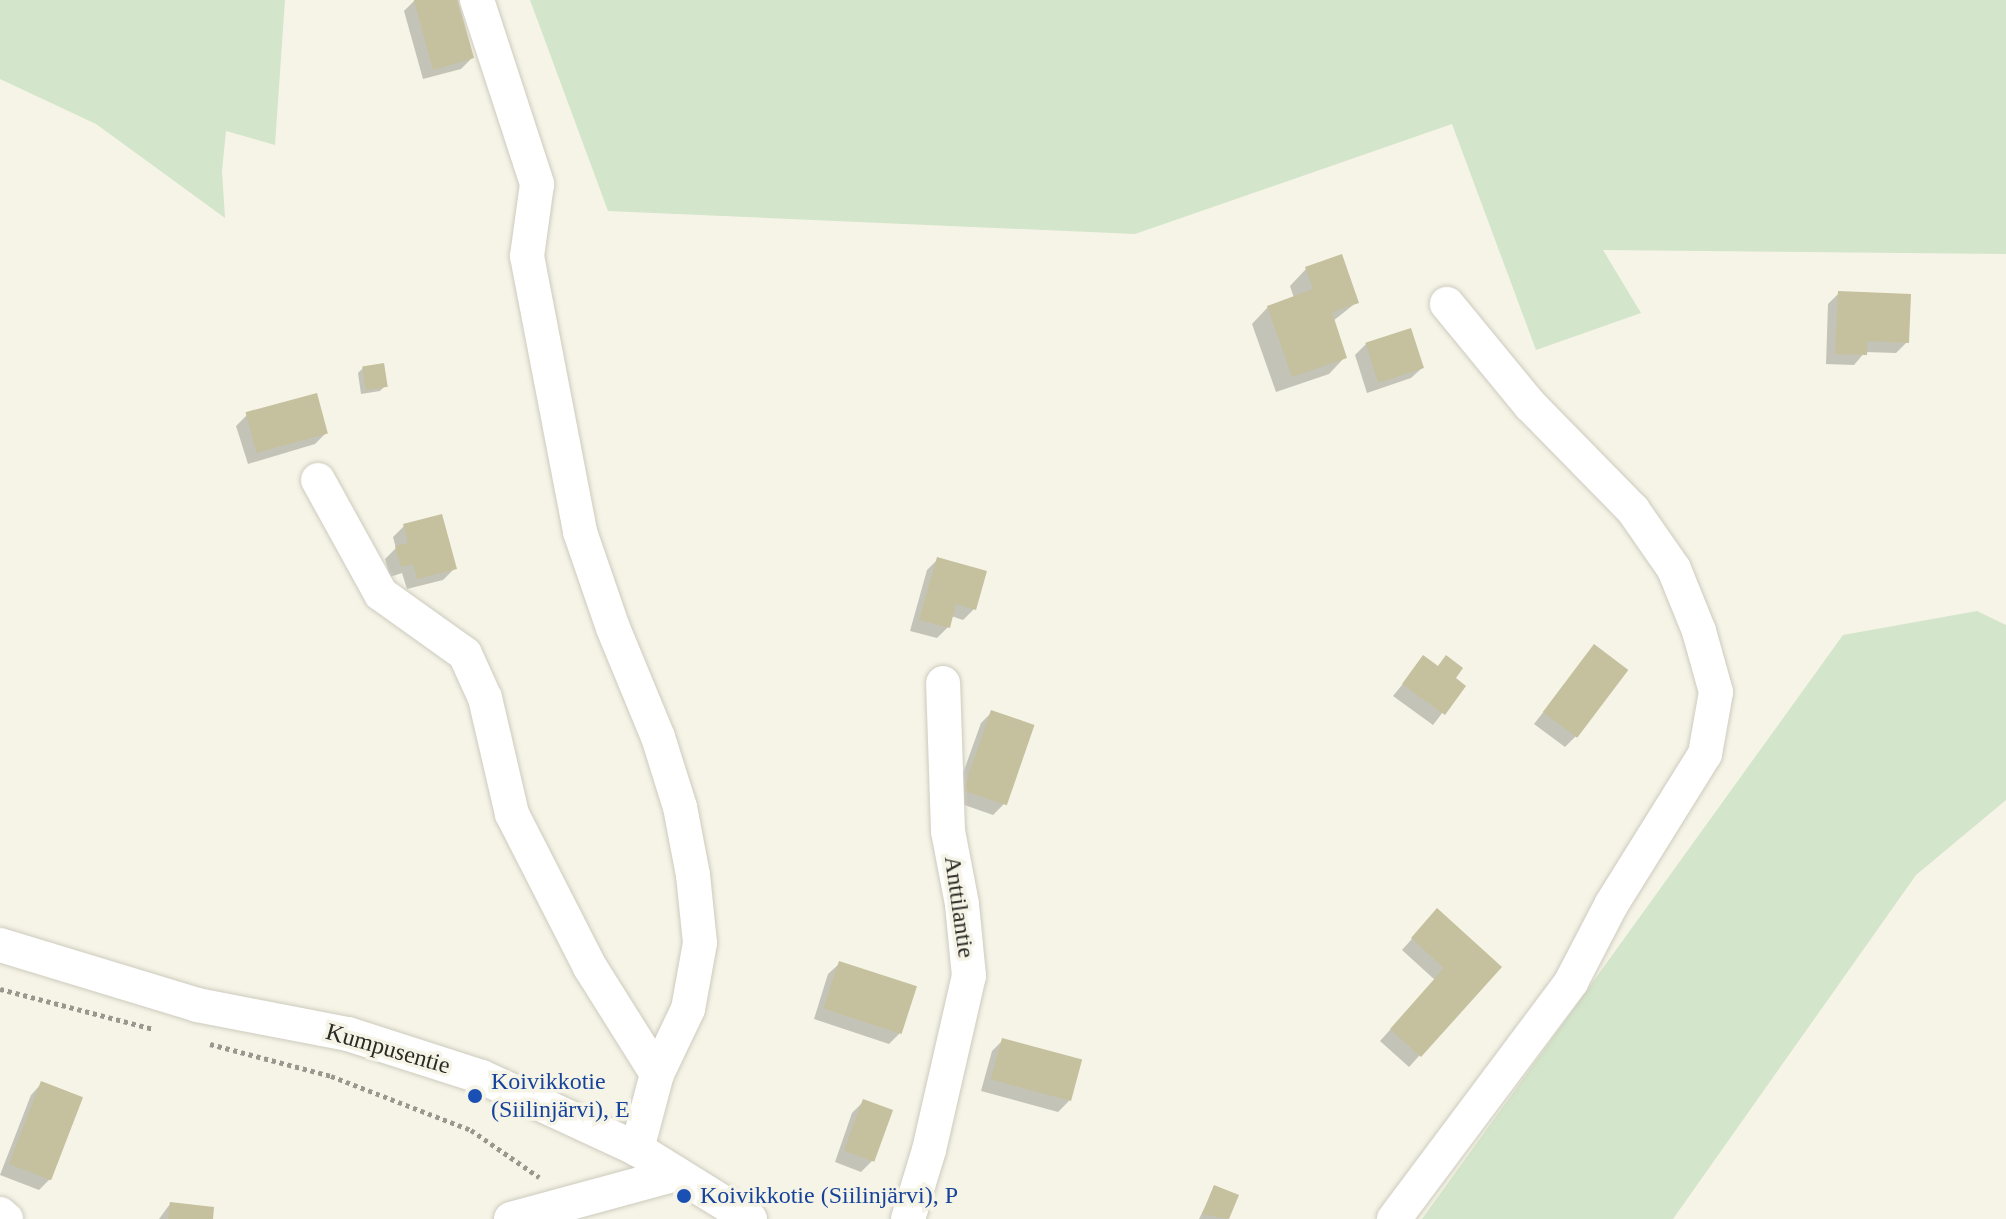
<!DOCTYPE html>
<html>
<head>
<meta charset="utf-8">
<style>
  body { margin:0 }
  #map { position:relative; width:2006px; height:1219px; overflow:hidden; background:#f6f4e7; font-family:Georgia,serif }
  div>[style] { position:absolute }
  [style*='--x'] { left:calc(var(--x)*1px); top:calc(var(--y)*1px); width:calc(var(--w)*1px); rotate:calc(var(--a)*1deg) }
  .green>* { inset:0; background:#d3e5ca }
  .shadow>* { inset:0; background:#0003 }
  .building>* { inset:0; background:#c5c09d; transform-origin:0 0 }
  .path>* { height:5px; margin-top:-2.5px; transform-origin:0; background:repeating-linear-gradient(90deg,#99988f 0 4px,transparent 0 8px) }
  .roads { filter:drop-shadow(0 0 2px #cdcbbe) drop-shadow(0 0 2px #cdcbbe) }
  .minor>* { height:34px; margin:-17px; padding:0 17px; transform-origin:17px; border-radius:17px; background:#fff }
  .dots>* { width:22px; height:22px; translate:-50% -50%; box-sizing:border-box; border:4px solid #f6f4e7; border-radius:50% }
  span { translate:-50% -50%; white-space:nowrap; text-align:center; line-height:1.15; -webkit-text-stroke:7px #f6f4e7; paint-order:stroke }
  .street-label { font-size:24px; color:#2b2b26 }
  .transit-label { font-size:24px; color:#164399 }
  .left { translate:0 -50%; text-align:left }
</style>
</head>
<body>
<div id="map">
  <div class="green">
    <div style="clip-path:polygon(0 0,285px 0,275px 145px,226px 131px,222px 171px,225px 218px,96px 124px,0 79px)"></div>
    <div style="clip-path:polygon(530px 0,2006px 0,2006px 254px,1603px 250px,1641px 313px,1536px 350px,1452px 124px,1135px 234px,608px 211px)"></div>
    <div style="clip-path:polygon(1977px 611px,2006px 625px,2006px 800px,1916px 875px,1673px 1219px,1422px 1219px,1843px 635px)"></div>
  </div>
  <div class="shadow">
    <div style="clip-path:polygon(415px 0,456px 0,472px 58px,461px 69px,423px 79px,404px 11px)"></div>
    <div style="clip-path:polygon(1306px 269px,1357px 302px,1333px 321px,1345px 357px,1329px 374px,1276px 392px,1252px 324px,1268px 307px,1294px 298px,1290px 286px)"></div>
    <div style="clip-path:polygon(1839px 293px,1907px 342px,1896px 353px,1865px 352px,1854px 365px,1826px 364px,1828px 304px)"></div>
    <div style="clip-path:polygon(1366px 344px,1422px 368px,1411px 378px,1367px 393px,1355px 355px)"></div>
    <div style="clip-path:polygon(363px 368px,385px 386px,380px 391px,361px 394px,358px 373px)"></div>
    <div style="clip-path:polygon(247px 415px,326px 433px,315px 444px,248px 464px,236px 426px)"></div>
    <div style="clip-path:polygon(404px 526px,454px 569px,443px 580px,407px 589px,402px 573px,390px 577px,385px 559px,396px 548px,393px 537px)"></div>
    <div style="clip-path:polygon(938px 559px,974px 609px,963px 620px,951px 616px,948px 627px,937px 638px,910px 631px,927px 570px)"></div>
    <div style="clip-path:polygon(1594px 647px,1576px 736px,1565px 747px,1534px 724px)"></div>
    <div style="clip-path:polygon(1424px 658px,1437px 667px,1446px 658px,1453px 678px,1463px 686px,1433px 725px,1393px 696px)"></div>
    <div style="clip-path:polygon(992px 712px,1004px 804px,993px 815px,953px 801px,981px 723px)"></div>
    <div style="clip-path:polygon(1427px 922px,1500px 967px,1409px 1067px,1380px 1041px,1435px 980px,1402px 950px)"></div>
    <div style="clip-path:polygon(839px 964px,900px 1033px,889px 1044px,814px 1019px,828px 974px)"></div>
    <div style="clip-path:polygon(1003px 1040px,1069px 1101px,1058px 1112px,981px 1091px,992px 1051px)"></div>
    <div style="clip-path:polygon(41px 1084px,50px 1179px,39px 1190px,0 1175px,31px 1095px)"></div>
    <div style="clip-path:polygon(863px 1102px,872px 1161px,861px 1172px,835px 1162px,852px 1113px)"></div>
    <div style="clip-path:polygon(1215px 1187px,1236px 1196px,1227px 1219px,1199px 1219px)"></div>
    <div style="clip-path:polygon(170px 1204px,211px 1219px,159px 1219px)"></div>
  </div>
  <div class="building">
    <div style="clip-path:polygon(414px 0,458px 0,474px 58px,433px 70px)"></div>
    <div style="clip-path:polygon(1342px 254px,1359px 303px,1332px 312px,1347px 358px,1292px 377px,1267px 306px,1313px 289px,1305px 267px)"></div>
    <div style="clip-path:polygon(1838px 291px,1911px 294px,1909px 343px,1868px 341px,1867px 355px,1835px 354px)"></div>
    <div style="left:1411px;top:328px;width:42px;height:48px;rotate:72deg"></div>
    <div style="left:384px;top:363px;width:24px;height:22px;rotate:81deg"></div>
    <div style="left:317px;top:393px;width:42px;height:74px;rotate:75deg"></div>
    <div style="clip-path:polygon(442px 514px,457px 569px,417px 579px,413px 564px,401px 567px,395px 546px,408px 543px,403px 524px)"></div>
    <div style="clip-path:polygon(937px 557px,987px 571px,976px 610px,956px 604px,950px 628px,919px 620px)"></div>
    <div style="left:1594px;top:644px;width:43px;height:85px;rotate:37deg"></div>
    <div style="clip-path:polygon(1423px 655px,1438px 666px,1446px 655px,1463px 668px,1456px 678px,1466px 686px,1445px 715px,1402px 684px)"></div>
    <div style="left:991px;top:710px;width:46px;height:85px;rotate:19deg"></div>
    <div style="clip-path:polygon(1437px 908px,1502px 967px,1421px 1057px,1390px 1029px,1444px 968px,1411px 938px)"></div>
    <div style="left:839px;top:961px;width:82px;height:50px;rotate:18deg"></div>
    <div style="left:1002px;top:1038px;width:83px;height:43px;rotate:15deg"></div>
    <div style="left:41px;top:1081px;width:45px;height:89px;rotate:21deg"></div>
    <div style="left:863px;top:1099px;width:32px;height:55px;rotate:20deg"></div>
    <div style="clip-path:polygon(1214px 1185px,1239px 1195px,1229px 1219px,1202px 1214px)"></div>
    <div style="clip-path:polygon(170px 1202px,214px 1207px,213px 1219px,168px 1219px)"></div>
  </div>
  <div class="path">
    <div style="--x:0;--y:989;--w:159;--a:14.6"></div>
    <div style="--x:210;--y:1044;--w:125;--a:14.8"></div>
    <div style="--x:331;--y:1076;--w:150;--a:21.1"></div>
    <div style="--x:471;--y:1130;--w:83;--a:34.7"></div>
  </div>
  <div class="roads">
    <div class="minor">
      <div style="--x:477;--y:0;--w:194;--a:71.9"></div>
      <div style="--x:537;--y:184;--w:73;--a:97.9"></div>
      <div style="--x:527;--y:256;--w:281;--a:79.1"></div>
      <div style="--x:580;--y:532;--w:102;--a:71"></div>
      <div style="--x:613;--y:628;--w:118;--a:67.6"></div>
      <div style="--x:658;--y:737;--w:73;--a:72.6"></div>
      <div style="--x:680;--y:807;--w:69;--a:79.2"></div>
      <div style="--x:693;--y:875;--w:68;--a:84.1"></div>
      <div style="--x:700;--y:943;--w:67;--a:100.3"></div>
      <div style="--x:688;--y:1009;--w:72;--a:115.5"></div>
      <div style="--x:657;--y:1074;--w:78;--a:104.9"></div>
      <div style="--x:318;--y:480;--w:130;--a:61.1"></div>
      <div style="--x:381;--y:594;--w:103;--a:35.5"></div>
      <div style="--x:465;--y:654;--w:48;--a:65.6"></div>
      <div style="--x:485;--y:698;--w:119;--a:76.9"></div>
      <div style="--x:512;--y:814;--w:172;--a:63"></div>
      <div style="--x:590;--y:967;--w:126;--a:57.9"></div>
      <div style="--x:0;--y:945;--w:206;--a:16.9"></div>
      <div style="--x:197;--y:1005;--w:154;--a:10.9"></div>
      <div style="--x:348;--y:1034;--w:141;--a:17.8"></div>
      <div style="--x:482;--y:1077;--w:171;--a:24.9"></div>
      <div style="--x:637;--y:1149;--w:133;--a:31.8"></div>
      <div style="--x:0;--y:1214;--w:8;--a:40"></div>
      <div style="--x:511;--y:1219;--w:172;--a:-15.2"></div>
      <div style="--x:908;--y:1219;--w:72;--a:-73.1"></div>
      <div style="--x:929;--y:1150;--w:179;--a:-77.1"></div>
      <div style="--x:969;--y:976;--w:72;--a:-95.6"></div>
      <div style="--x:962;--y:904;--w:74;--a:-100.9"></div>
      <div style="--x:948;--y:831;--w:148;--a:-91.9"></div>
      <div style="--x:1394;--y:1219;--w:296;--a:-53.2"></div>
      <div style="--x:1571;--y:982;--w:87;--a:-62.5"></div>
      <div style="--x:1611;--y:905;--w:178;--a:-58.1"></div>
      <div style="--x:1705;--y:754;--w:63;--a:-79.9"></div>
      <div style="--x:1716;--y:692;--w:63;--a:-105.6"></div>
      <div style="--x:1699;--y:631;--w:67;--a:-112"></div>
      <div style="--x:1674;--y:569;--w:72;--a:-124.8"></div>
      <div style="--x:1633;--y:510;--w:147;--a:-134.4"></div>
      <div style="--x:1530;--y:405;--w:131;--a:-129.4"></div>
    </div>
  </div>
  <div class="dots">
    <div style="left:475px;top:1096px;background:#1a4fb4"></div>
    <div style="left:684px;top:1196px;background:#1a4fb4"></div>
  </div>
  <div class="street-label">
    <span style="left:959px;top:907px;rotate:82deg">Anttilantie</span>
    <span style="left:388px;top:1049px;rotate:16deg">Kumpusentie</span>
  </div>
  <div class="transit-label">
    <span class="left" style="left:491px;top:1096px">Koivikkotie<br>(Siilinjärvi), E</span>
    <span class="left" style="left:700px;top:1196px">Koivikkotie (Siilinjärvi), P</span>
  </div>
</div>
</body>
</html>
